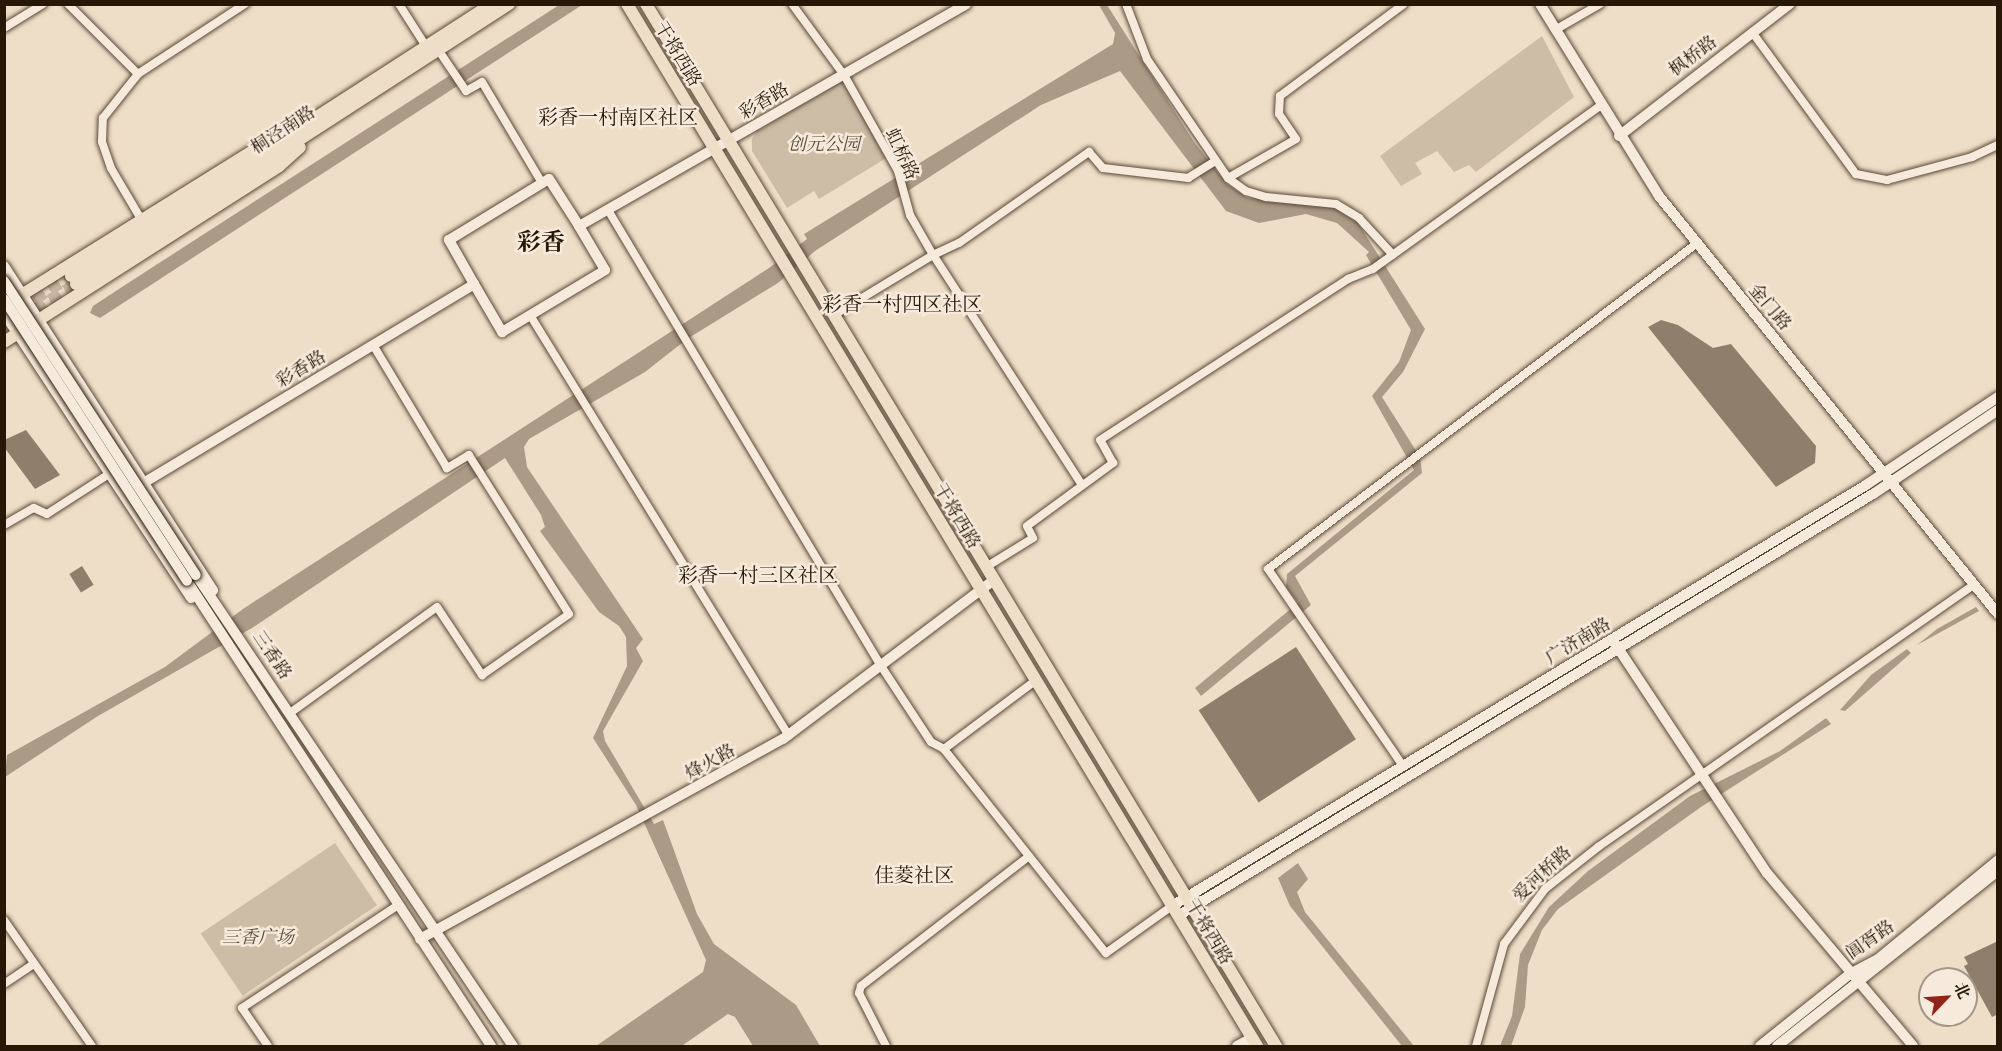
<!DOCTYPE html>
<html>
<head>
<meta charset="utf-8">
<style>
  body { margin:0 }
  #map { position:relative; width:2002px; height:1051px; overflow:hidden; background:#efdec7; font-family:"Libre Caslon Text","Noto Serif SC",serif }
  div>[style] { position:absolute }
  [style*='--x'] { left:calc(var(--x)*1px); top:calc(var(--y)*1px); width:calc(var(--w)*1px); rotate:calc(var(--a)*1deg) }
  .green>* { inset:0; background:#cdbca6; transform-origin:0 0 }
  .water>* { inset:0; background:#ab9a86 }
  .building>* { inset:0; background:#8f7e6b; transform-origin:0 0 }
  .primary-tunnel>* { height:12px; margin-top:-6px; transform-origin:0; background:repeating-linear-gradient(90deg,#c7b6a1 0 12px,transparent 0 18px) }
  .roads { filter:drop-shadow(0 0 2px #594937) drop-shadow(0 0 2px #594937) }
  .street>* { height:8px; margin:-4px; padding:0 4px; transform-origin:4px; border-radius:4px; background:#f5eadb }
  .secondary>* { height:10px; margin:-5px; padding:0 5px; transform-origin:5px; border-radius:5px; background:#f5eadb }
  .primary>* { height:12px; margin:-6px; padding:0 6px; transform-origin:6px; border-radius:6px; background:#efdec7 }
  .bridges { filter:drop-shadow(0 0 2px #271707) drop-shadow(0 0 2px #271707) }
  .secondary-bridge>* { height:10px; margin:-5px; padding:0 5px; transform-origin:5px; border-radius:5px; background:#f5eadb }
  span { translate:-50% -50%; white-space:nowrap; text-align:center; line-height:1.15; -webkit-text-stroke:5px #f5eadb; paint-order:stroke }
  .street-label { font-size:18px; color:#271707 }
  .park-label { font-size:18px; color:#594937; font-style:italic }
  .neighbourhood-label { font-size:20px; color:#271707 }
  .district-label { font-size:24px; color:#271707; font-weight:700 }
  .frame { position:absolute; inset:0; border:6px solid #271707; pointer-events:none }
  .north { position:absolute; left:1918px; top:967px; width:60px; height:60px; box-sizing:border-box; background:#f5eadb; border:2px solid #a39686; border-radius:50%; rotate:65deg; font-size:16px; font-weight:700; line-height:24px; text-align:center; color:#271707 }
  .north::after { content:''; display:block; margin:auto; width:21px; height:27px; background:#8f2418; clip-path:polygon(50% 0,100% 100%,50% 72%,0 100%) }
</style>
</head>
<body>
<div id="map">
  <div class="green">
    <div style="clip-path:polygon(1542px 36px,1574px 97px,1476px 172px,1469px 165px,1454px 172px,1437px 151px,1415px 163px,1422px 174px,1401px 186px,1380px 156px)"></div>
    <div style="clip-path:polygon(844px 80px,888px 157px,819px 199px,814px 191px,787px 208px,752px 151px,752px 139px,757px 131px)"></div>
    <div style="left:335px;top:843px;width:75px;height:162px;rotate:56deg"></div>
  </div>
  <div class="water">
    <div style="clip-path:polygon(559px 5px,582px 5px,100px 318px,90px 313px,93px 306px,125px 285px)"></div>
    <div style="clip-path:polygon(1099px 5px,1107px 5px,1194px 142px,1227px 184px,1248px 198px,1329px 205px,1358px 223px,1425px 329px,1403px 372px,1382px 397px,1420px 457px,1422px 473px,1295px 576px,1311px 605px,1201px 696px,1195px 688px,1298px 603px,1286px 587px,1287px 574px,1414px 470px,1372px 396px,1399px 362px,1411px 330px,1366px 255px,1369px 252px,1337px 223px,1306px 214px,1259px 223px,1226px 211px,1120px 71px,1041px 105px,815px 251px,778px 283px,687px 339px,645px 372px,529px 439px,524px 447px,527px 467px,643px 639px,636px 648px,643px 661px,603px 731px,605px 741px,654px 824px,663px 820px,697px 914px,714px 944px,796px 1005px,820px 1046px,753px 1046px,735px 1017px,728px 1014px,683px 1045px,596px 1046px,703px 972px,706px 960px,636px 805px,593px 738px,627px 666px,626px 637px,619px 626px,599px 612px,540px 531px,545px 527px,541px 515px,505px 458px,252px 628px,98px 716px,5px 777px,7px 755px,165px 667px,243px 609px,769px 268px,807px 239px,804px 234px,1113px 44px,1115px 33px)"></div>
    <div style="clip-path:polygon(1976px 607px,1979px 611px,1917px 645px,1937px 629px)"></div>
    <div style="clip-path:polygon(1907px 649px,1911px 653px,1845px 711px,1840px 710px,1871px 675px)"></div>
    <div style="clip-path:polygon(1826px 718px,1831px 724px,1701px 807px,1558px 909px,1542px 930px,1528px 965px,1525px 1007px,1511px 1046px,1500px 1046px,1512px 1016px,1520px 954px,1549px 907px,1588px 871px,1690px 796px,1780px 751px)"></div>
    <div style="clip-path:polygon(1298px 863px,1308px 879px,1297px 892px,1305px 912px,1414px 1046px,1402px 1046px,1290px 906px,1278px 878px)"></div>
  </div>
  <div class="building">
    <div style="clip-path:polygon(1661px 320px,1678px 325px,1713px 348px,1731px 344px,1816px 446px,1815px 463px,1776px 487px,1648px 327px)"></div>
    <div style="clip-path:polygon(26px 430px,60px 475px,35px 489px,4px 447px,4px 440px)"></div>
    <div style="left:82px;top:566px;width:22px;height:15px;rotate:58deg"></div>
    <div style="left:1296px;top:647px;width:110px;height:116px;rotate:57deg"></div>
    <div style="clip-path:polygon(1998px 941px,1998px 1014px,1992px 1017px,1964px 966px,1968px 964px,1964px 957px)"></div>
  </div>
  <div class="primary-tunnel">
    <div style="--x:19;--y:309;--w:62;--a:-32.4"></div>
    <div style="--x:4;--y:329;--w:85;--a:-32"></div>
  </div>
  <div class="roads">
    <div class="street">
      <div style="--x:68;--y:4;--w:99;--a:45"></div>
      <div style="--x:399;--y:4;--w:52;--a:57.5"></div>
      <div style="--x:792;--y:4;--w:88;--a:53.8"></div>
      <div style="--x:844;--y:75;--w:110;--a:60.6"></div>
      <div style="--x:898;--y:171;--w:46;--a:74.7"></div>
      <div style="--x:910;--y:215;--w:46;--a:60.1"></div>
      <div style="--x:933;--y:255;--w:116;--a:148.8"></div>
      <div style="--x:1126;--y:4;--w:59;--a:69.1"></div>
      <div style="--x:1147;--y:59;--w:144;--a:55.8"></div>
      <div style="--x:1228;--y:178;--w:22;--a:36"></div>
      <div style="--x:1246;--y:191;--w:21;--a:17"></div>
      <div style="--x:1266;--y:197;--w:70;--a:5.7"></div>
      <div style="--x:1336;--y:204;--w:27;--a:31"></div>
      <div style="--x:1359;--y:218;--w:50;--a:47.4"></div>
      <div style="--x:4;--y:28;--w:46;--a:-31.6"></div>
      <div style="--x:1555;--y:30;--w:52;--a:-30"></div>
      <div style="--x:1752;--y:32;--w:176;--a:53.8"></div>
      <div style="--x:1856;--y:174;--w:32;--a:11"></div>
      <div style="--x:1887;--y:180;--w:88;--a:-15.1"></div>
      <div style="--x:1972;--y:157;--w:29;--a:-25"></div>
      <div style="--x:437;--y:48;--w:52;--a:56"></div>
      <div style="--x:466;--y:91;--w:18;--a:-29"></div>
      <div style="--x:482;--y:82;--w:117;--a:59.3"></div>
      <div style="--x:1228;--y:178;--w:78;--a:-29.8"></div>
      <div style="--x:1296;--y:139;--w:30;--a:-124"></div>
      <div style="--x:1279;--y:114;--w:18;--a:-87"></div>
      <div style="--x:1280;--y:96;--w:154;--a:-36.6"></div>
      <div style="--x:608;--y:210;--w:531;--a:59.09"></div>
      <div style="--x:881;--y:666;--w:91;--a:56.7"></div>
      <div style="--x:931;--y:742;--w:15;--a:28"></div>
      <div style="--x:141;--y:219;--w:59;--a:-120.5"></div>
      <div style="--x:111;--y:168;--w:28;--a:-109"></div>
      <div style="--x:102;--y:142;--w:24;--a:-88"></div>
      <div style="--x:103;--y:118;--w:56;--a:-51.5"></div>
      <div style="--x:138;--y:74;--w:128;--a:-33.2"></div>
      <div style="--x:530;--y:315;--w:494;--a:58.4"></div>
      <div style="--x:1082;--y:485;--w:274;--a:-122.9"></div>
      <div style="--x:933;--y:255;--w:29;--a:-25"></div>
      <div style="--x:959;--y:243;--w:159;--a:-35"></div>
      <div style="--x:1089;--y:152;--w:21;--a:49"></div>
      <div style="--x:1103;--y:168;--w:86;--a:6.7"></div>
      <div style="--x:1188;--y:178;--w:32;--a:-32"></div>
      <div style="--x:4;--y:525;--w:34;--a:-30"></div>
      <div style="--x:34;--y:508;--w:14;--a:25"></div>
      <div style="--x:47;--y:514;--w:74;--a:-32.8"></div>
      <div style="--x:986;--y:567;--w:55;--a:-31.7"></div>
      <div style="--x:1033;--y:538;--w:13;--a:-117"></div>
      <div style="--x:1027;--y:526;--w:107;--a:-36.2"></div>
      <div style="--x:1113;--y:463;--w:26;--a:-119"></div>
      <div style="--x:1100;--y:440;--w:296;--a:-33"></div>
      <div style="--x:1348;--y:279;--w:27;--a:-22"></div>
      <div style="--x:1373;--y:269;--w:281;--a:-35.7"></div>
      <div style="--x:290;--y:713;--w:181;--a:-35.8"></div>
      <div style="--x:437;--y:607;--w:82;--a:56.5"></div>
      <div style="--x:482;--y:675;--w:106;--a:-35"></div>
      <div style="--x:569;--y:614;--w:188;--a:-122.2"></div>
      <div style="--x:469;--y:455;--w:26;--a:149"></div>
      <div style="--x:447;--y:468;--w:144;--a:-121"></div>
      <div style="--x:1403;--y:766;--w:239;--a:-124.4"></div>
      <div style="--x:1268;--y:569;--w:537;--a:-37.21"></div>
      <div style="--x:1029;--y:856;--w:137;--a:-128.5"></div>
      <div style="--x:944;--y:749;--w:114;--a:-36.8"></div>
      <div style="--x:4;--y:920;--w:154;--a:55.1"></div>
      <div style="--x:4;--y:984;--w:36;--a:-34"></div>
      <div style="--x:268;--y:1046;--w:46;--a:-124.4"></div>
      <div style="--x:242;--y:1008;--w:187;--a:-33.4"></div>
      <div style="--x:886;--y:1046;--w:59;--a:-117"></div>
      <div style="--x:859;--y:993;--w:7;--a:-74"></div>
      <div style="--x:861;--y:986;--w:212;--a:-37.7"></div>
      <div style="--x:1029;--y:856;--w:124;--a:51.6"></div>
      <div style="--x:1106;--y:953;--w:81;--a:-35.5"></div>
      <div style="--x:1476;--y:1046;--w:106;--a:-74.6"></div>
      <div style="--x:1504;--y:944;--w:69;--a:-53.3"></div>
      <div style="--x:1545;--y:889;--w:68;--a:-38.4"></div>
      <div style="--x:1598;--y:847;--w:457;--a:-34.9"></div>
    </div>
    <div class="secondary">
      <div style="--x:1540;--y:4;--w:226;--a:58.2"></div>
      <div style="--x:1659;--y:196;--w:538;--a:50.96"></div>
      <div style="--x:1619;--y:136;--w:216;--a:-37.7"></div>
      <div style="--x:4;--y:266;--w:386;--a:57.2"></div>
      <div style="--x:474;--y:284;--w:51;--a:-119.6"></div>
      <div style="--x:449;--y:240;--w:117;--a:-31.4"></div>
      <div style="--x:549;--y:179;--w:56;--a:57.4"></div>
      <div style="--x:4;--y:313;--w:341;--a:56.7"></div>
      <div style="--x:145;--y:482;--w:384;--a:-31"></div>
      <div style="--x:474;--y:284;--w:56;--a:59.7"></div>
      <div style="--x:502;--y:332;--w:120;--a:-31"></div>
      <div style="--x:605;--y:270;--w:51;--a:-120.6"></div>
      <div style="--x:579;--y:226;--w:446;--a:-29.8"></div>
      <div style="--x:196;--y:575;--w:568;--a:56.06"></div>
      <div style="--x:187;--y:581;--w:556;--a:56.82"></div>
      <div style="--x:1614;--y:642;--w:277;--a:56.5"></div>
      <div style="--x:1767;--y:873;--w:226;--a:49.8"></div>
      <div style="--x:1172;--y:906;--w:812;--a:-31.24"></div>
      <div style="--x:1866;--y:485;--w:159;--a:-33.7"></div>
      <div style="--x:1178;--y:916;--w:813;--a:-31.27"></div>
      <div style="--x:1873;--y:494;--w:151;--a:-33.9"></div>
      <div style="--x:420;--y:939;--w:414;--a:-28.9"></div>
      <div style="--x:783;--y:739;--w:264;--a:-37"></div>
      <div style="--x:1237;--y:1046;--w:17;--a:-28"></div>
      <div style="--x:1760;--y:1046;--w:115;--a:-38.7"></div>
      <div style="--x:1850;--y:974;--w:32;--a:-28"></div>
      <div style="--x:1878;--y:959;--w:156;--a:-39.5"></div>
      <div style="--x:1777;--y:1046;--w:282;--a:-38.4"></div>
    </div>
    <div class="primary">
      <div style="--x:627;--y:4;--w:1218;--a:58.84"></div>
      <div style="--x:646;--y:4;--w:1218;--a:58.84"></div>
      <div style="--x:71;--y:276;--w:501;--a:-32.87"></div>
      <div style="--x:76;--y:284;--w:516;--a:-32.89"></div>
      <div style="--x:7;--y:304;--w:325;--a:-31.9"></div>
      <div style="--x:4;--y:342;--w:326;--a:-32.6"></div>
      <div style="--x:279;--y:166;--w:28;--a:-42"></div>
    </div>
  </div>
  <div class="bridges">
    <div class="secondary-bridge">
      <div style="--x:4;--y:281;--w:351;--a:56.9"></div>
      <div style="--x:4;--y:299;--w:336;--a:57"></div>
    </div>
  </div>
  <div class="street-label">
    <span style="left:678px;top:54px;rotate:59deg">干将西路</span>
    <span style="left:1693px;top:56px;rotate:-37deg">枫桥路</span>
    <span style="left:764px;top:101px;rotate:-30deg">彩香路</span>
    <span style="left:283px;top:130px;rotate:-33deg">桐泾南路</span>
    <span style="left:902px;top:154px;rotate:65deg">虹桥路</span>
    <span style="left:1770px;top:307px;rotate:50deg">金门路</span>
    <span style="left:301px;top:369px;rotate:-31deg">彩香路</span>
    <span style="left:957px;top:516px;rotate:59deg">干将西路</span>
    <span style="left:1578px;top:641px;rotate:-31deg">广济南路</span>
    <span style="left:272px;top:655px;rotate:56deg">三香路</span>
    <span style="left:710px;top:762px;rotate:-29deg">烽火路</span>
    <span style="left:1542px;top:874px;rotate:-43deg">爱河桥路</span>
    <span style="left:1209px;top:932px;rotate:59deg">干将西路</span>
    <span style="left:1870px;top:940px;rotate:-35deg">阊胥路</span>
  </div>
  <div class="park-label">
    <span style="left:824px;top:144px">创元公园</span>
    <span style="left:258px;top:937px">三香广场</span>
  </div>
  <div class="neighbourhood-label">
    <span style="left:618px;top:117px">彩香一村南区社区</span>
    <span style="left:902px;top:304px">彩香一村四区社区</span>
    <span style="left:758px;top:575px">彩香一村三区社区</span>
    <span style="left:914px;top:875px">佳菱社区</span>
  </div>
  <div class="district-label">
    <span style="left:541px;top:242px">彩香</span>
  </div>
  <div class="frame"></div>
  <div class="north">北</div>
</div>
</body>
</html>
